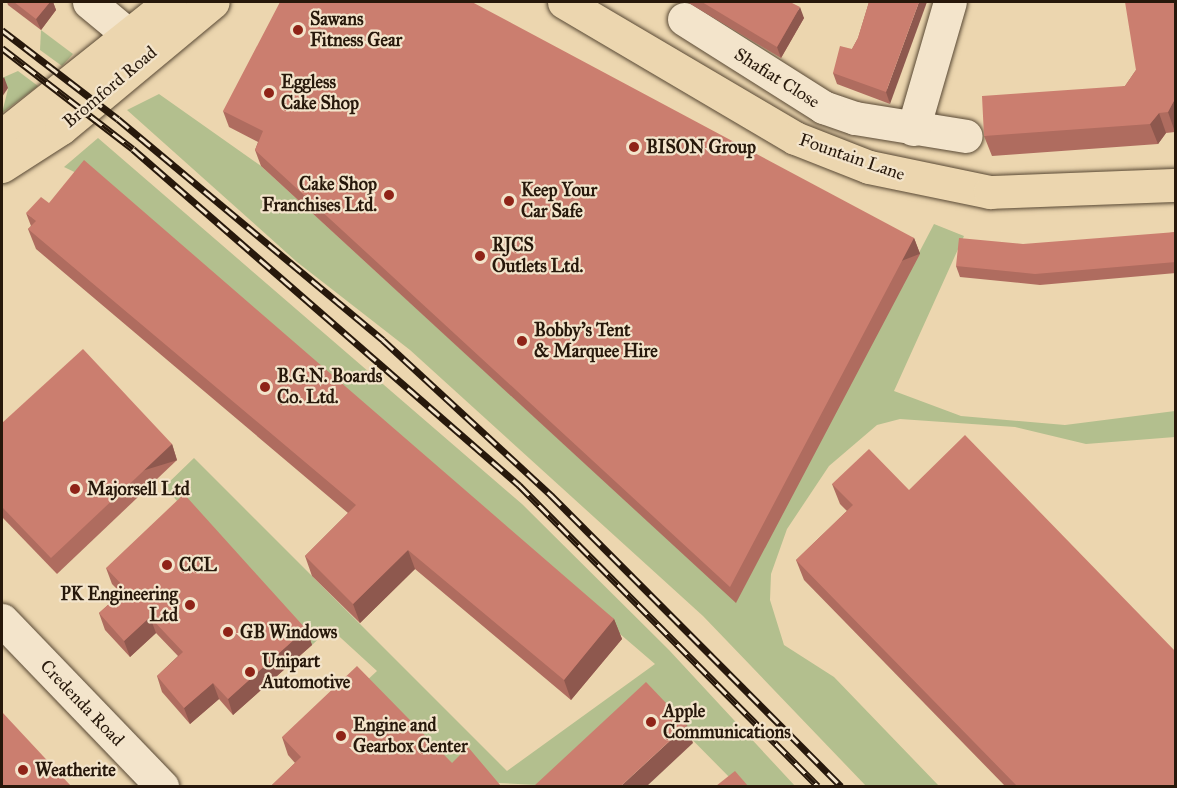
<!DOCTYPE html>
<html>
<head>
<meta charset="utf-8">
<style>
  body { margin:0 }
  #map { position:relative; width:1177px; height:788px; overflow:hidden; background:#ecd6af; font-family:"IM FELL Great Primer",serif }
  div>[style] { position:absolute }
  [style*='--x'] { left:calc(var(--x)*1px); top:calc(var(--y)*1px); width:calc(var(--w)*1px); rotate:calc(var(--a)*1deg) }
  .green>* { inset:0; background:#b3bf8e }
  .roads { filter:drop-shadow(0 0 2px #584834) drop-shadow(0 0 2px #584834) }
  .minor>* { height:33px; margin:-16.5px; padding:0 16.5px; transform-origin:16.5px; border-radius:16.5px; background:#f3e4cb }
  .major>* { height:33px; margin:-16.5px; padding:0 16.5px; transform-origin:16.5px; border-radius:16.5px; background:#ecd6af }
  .rail>* { height:7px; margin-top:-3.5px; transform-origin:0; background:repeating-linear-gradient(90deg,#f3e4cb 0 14px,#27180b 0 28px); box-sizing:border-box; border-block:2px solid #27180b }
  .wall>* { inset:0; background:#af6c5f }
  .shaded-wall>* { inset:0; background:#8e584e; transform-origin:0 0 }
  .building>* { inset:0; background:#cb7e6f }
  .dots>* { width:16px; height:16px; translate:-50% -50%; box-sizing:border-box; border:3px solid #f3e4cb; border-radius:50% }
  span { translate:-50% -50%; white-space:nowrap; text-align:center; line-height:1.15; -webkit-text-stroke:4.5px #f3e4cb; paint-order:stroke }
  .poi-label { font-size:18px; color:#27180b; font-weight:700 }
  .left { translate:0 -50%; text-align:left }
  .right { translate:-100% -50%; text-align:right }
  .street-label { font-size:18px; color:#27180b }
  .frame { position:absolute; inset:0; border:3px solid #27180b; pointer-events:none }
</style>
</head>
<body>
<div id="map">
  <div class="green">
    <div style="clip-path:polygon(41px 30px,73px 54px,62px 66px,40px 50px)"></div>
    <div style="clip-path:polygon(18px 71px,38px 86px,2px 113px,8px 89px,2px 78px)"></div>
    <div style="clip-path:polygon(159px 94px,261px 166px,736px 602px,934px 224px,964px 236px,894px 391px,961px 416px,1065px 425px,1175px 411px,1175px 437px,1086px 444px,1015px 427px,900px 419px,877px 425px,829px 466px,787px 529px,771px 574px,770px 600px,784px 645px,834px 677px,939px 786px,866px 786px,703px 616px,410px 350px,297px 262px,127px 110px)"></div>
    <div style="clip-path:polygon(98px 138px,522px 504px,669px 650px,795px 786px,738px 786px,653px 700px,559px 786px,458px 781px,363px 684px,377px 671px,330px 628px,312px 645px,164px 487px,194px 458px,507px 771px,655px 664px,91px 180px,64px 167px)"></div>
  </div>
  <div class="roads">
    <div class="minor">
      <div style="--x:89;--y:2;--w:53;--a:39.7"></div>
      <div style="--x:684;--y:19;--w:165;--a:32.3"></div>
      <div style="--x:823;--y:107;--w:34;--a:19"></div>
      <div style="--x:855;--y:118;--w:112;--a:9.2"></div>
      <div style="--x:913;--y:129;--w:132;--a:-73.8"></div>
      <div style="--x:2;--y:620;--w:231;--a:46.1"></div>
    </div>
    <div class="major">
      <div style="--x:564;--y:2;--w:268;--a:30.5"></div>
      <div style="--x:795;--y:138;--w:79;--a:21.4"></div>
      <div style="--x:869;--y:167;--w:124;--a:11.7"></div>
      <div style="--x:990;--y:192;--w:186;--a:-2.2"></div>
      <div style="--x:2;--y:136;--w:215;--a:-38.6"></div>
      <div style="--x:2;--y:166;--w:70;--a:-32.8"></div>
      <div style="--x:61;--y:128;--w:197;--a:-39.7"></div>
    </div>
  </div>
  <div class="rail">
    <div style="--x:2;--y:30;--w:146;--a:37.5"></div>
    <div style="--x:118;--y:119;--w:345;--a:39.8"></div>
    <div style="--x:383;--y:340;--w:229;--a:42.7"></div>
    <div style="--x:551;--y:495;--w:411;--a:45.1"></div>
    <div style="--x:2;--y:48;--w:165;--a:37.6"></div>
    <div style="--x:133;--y:149;--w:512;--a:41.04"></div>
    <div style="--x:519;--y:485;--w:424;--a:45.2"></div>
  </div>
  <div class="wall">
    <div style="clip-path:polygon(7px 2px,53px 2px,56px 10px,41px 30px,8px 5px)"></div>
    <div style="clip-path:polygon(687px 2px,790px 2px,804px 18px,781px 58px)"></div>
    <div style="clip-path:polygon(869px 2px,890px 104px,837px 84px,833px 73px,852px 49px,858px 38px)"></div>
    <div style="clip-path:polygon(1176px 2px,1175px 132px,1166px 133px,1158px 144px,992px 156px,984px 136px,1125px 86px,1136px 70px)"></div>
    <div style="clip-path:polygon(223px 111px,914px 238px,920px 254px,736px 603px,261px 166px,255px 150px,258px 142px,229px 127px)"></div>
    <div style="clip-path:polygon(26px 213px,614px 619px,622px 639px,571px 700px,415px 569px,360px 623px,312px 576px,305px 556px,348px 513px,36px 249px,28px 229px,31px 226px)"></div>
    <div style="clip-path:polygon(1176px 232px,1176px 273px,1040px 285px,960px 277px,956px 266px)"></div>
    <div style="clip-path:polygon(2px 423px,172px 444px,177px 460px,57px 574px,2px 517px)"></div>
    <div style="clip-path:polygon(832px 484px,909px 490px,1176px 786px,1005px 786px,804px 580px,796px 560px,847px 511px,840px 504px)"></div>
    <div style="clip-path:polygon(106px 568px,306px 629px,312px 645px,233px 715px,219px 699px,190px 724px,162px 692px,157px 676px,178px 656px,156px 633px,130px 657px,105px 630px,99px 613px,121px 593px,112px 584px)"></div>
    <div style="clip-path:polygon(282px 737px,452px 763px,501px 786px,272px 786px,272px 785px,295px 763px,288px 755px)"></div>
  </div>
  <div class="shaded-wall">
    <div style="clip-path:polygon(50px 2px,53px 2px,56px 10px,41px 30px,36px 19px)"></div>
    <div style="clip-path:polygon(919px 2px,927px 2px,890px 104px,886px 92px)"></div>
    <div style="clip-path:polygon(800px 7px,804px 18px,781px 58px,777px 47px)"></div>
    <div style="clip-path:polygon(4px 77px,8px 88px,2px 97px,2px 80px)"></div>
    <div style="clip-path:polygon(1176px 97px,1175px 132px,1168px 112px)"></div>
    <div style="clip-path:polygon(1159px 113px,1166px 133px,1158px 144px,1150px 124px)"></div>
    <div style="left:914px;top:238px;width:17px;height:395px;rotate:69deg"></div>
    <div style="left:172px;top:444px;width:17px;height:166px;rotate:73deg"></div>
    <div style="clip-path:polygon(408px 550px,415px 569px,360px 623px,353px 604px)"></div>
    <div style="clip-path:polygon(150px 617px,156px 633px,130px 657px,124px 641px)"></div>
    <div style="clip-path:polygon(614px 619px,622px 639px,571px 700px,564px 680px)"></div>
    <div style="clip-path:polygon(306px 629px,312px 645px,233px 715px,228px 699px)"></div>
    <div style="clip-path:polygon(213px 683px,219px 699px,190px 724px,184px 708px)"></div>
    <div style="clip-path:polygon(687px 725px,693px 743px,647px 786px,621px 786px)"></div>
  </div>
  <div class="building">
    <div style="clip-path:polygon(14px 2px,50px 2px,36px 19px)"></div>
    <div style="clip-path:polygon(280px 2px,472px 2px,914px 238px,730px 587px,255px 150px,263px 131px,223px 111px)"></div>
    <div style="clip-path:polygon(702px 2px,790px 2px,800px 7px,777px 47px)"></div>
    <div style="clip-path:polygon(869px 2px,919px 2px,886px 92px,833px 73px,840px 46px,852px 49px,858px 38px)"></div>
    <div style="clip-path:polygon(1125px 2px,1174px 2px,1176px 11px,1176px 97px,1168px 112px,1159px 113px,1150px 124px,984px 136px,982px 96px,1125px 86px,1136px 70px)"></div>
    <div style="clip-path:polygon(84px 160px,614px 619px,564px 680px,408px 550px,353px 604px,305px 556px,356px 505px,28px 229px,36px 221px,26px 213px,41px 197px,49px 203px)"></div>
    <div style="clip-path:polygon(1176px 232px,1176px 262px,1035px 274px,956px 266px,959px 238px,1023px 244px)"></div>
    <div style="clip-path:polygon(83px 349px,172px 444px,51px 558px,2px 507px,2px 423px)"></div>
    <div style="clip-path:polygon(965px 435px,1176px 652px,1176px 786px,1017px 786px,796px 560px,853px 505px,832px 484px,869px 449px,909px 490px)"></div>
    <div style="clip-path:polygon(184px 494px,306px 629px,228px 699px,213px 683px,184px 708px,157px 676px,183px 652px,150px 617px,124px 641px,99px 613px,126px 589px,106px 568px)"></div>
    <div style="clip-path:polygon(357px 666px,452px 763px,468px 747px,501px 786px,273px 786px,272px 785px,301px 757px,282px 737px)"></div>
    <div style="clip-path:polygon(646px 682px,687px 725px,621px 786px,534px 786px)"></div>
    <div style="clip-path:polygon(2px 712px,71px 786px,2px 786px)"></div>
    <div style="clip-path:polygon(735px 771px,748px 786px,716px 786px)"></div>
  </div>
  <div class="dots">
    <div style="left:298px;top:30px;background:#8f2418"></div>
    <div style="left:269px;top:93px;background:#8f2418"></div>
    <div style="left:634px;top:147px;background:#8f2418"></div>
    <div style="left:389px;top:195px;background:#8f2418"></div>
    <div style="left:509px;top:201px;background:#8f2418"></div>
    <div style="left:480px;top:256px;background:#8f2418"></div>
    <div style="left:522px;top:341px;background:#8f2418"></div>
    <div style="left:265px;top:387px;background:#8f2418"></div>
    <div style="left:75px;top:489px;background:#8f2418"></div>
    <div style="left:167px;top:565px;background:#8f2418"></div>
    <div style="left:190px;top:605px;background:#8f2418"></div>
    <div style="left:228px;top:632px;background:#8f2418"></div>
    <div style="left:250px;top:672px;background:#8f2418"></div>
    <div style="left:651px;top:722px;background:#8f2418"></div>
    <div style="left:341px;top:736px;background:#8f2418"></div>
    <div style="left:23px;top:770px;background:#8f2418"></div>
  </div>
  <div class="poi-label">
    <span class="left" style="left:310px;top:30px">Sawans<br>Fitness Gear</span>
    <span class="left" style="left:281px;top:93px">Eggless<br>Cake Shop</span>
    <span class="left" style="left:646px;top:147px">BISON Group</span>
    <span class="right" style="left:377px;top:195px">Cake Shop<br>Franchises Ltd.</span>
    <span class="left" style="left:521px;top:201px">Keep Your<br>Car Safe</span>
    <span class="left" style="left:492px;top:256px">RJCS<br>Outlets Ltd.</span>
    <span class="left" style="left:534px;top:341px">Bobby's Tent<br>&amp; Marquee Hire</span>
    <span class="left" style="left:277px;top:387px">B.G.N. Boards<br>Co. Ltd.</span>
    <span class="left" style="left:87px;top:489px">Majorsell Ltd</span>
    <span class="left" style="left:179px;top:565px">CCL</span>
    <span class="right" style="left:178px;top:605px">PK Engineering<br>Ltd</span>
    <span class="left" style="left:240px;top:632px">GB Windows</span>
    <span class="left" style="left:262px;top:672px">Unipart<br>Automotive</span>
    <span class="left" style="left:663px;top:722px">Apple<br>Communications</span>
    <span class="left" style="left:353px;top:736px">Engine and<br>Gearbox Center</span>
    <span class="left" style="left:35px;top:770px">Weatherite</span>
  </div>
  <div class="street-label">
    <span style="left:777px;top:78px;rotate:32deg">Shafiat Close</span>
    <span style="left:110px;top:87px;rotate:-40deg">Bromford Road</span>
    <span style="left:852px;top:157px;rotate:19deg">Fountain Lane</span>
    <span style="left:82px;top:703px;rotate:46deg">Credenda Road</span>
  </div>
  <div class="frame"></div>
</div>
</body>
</html>
